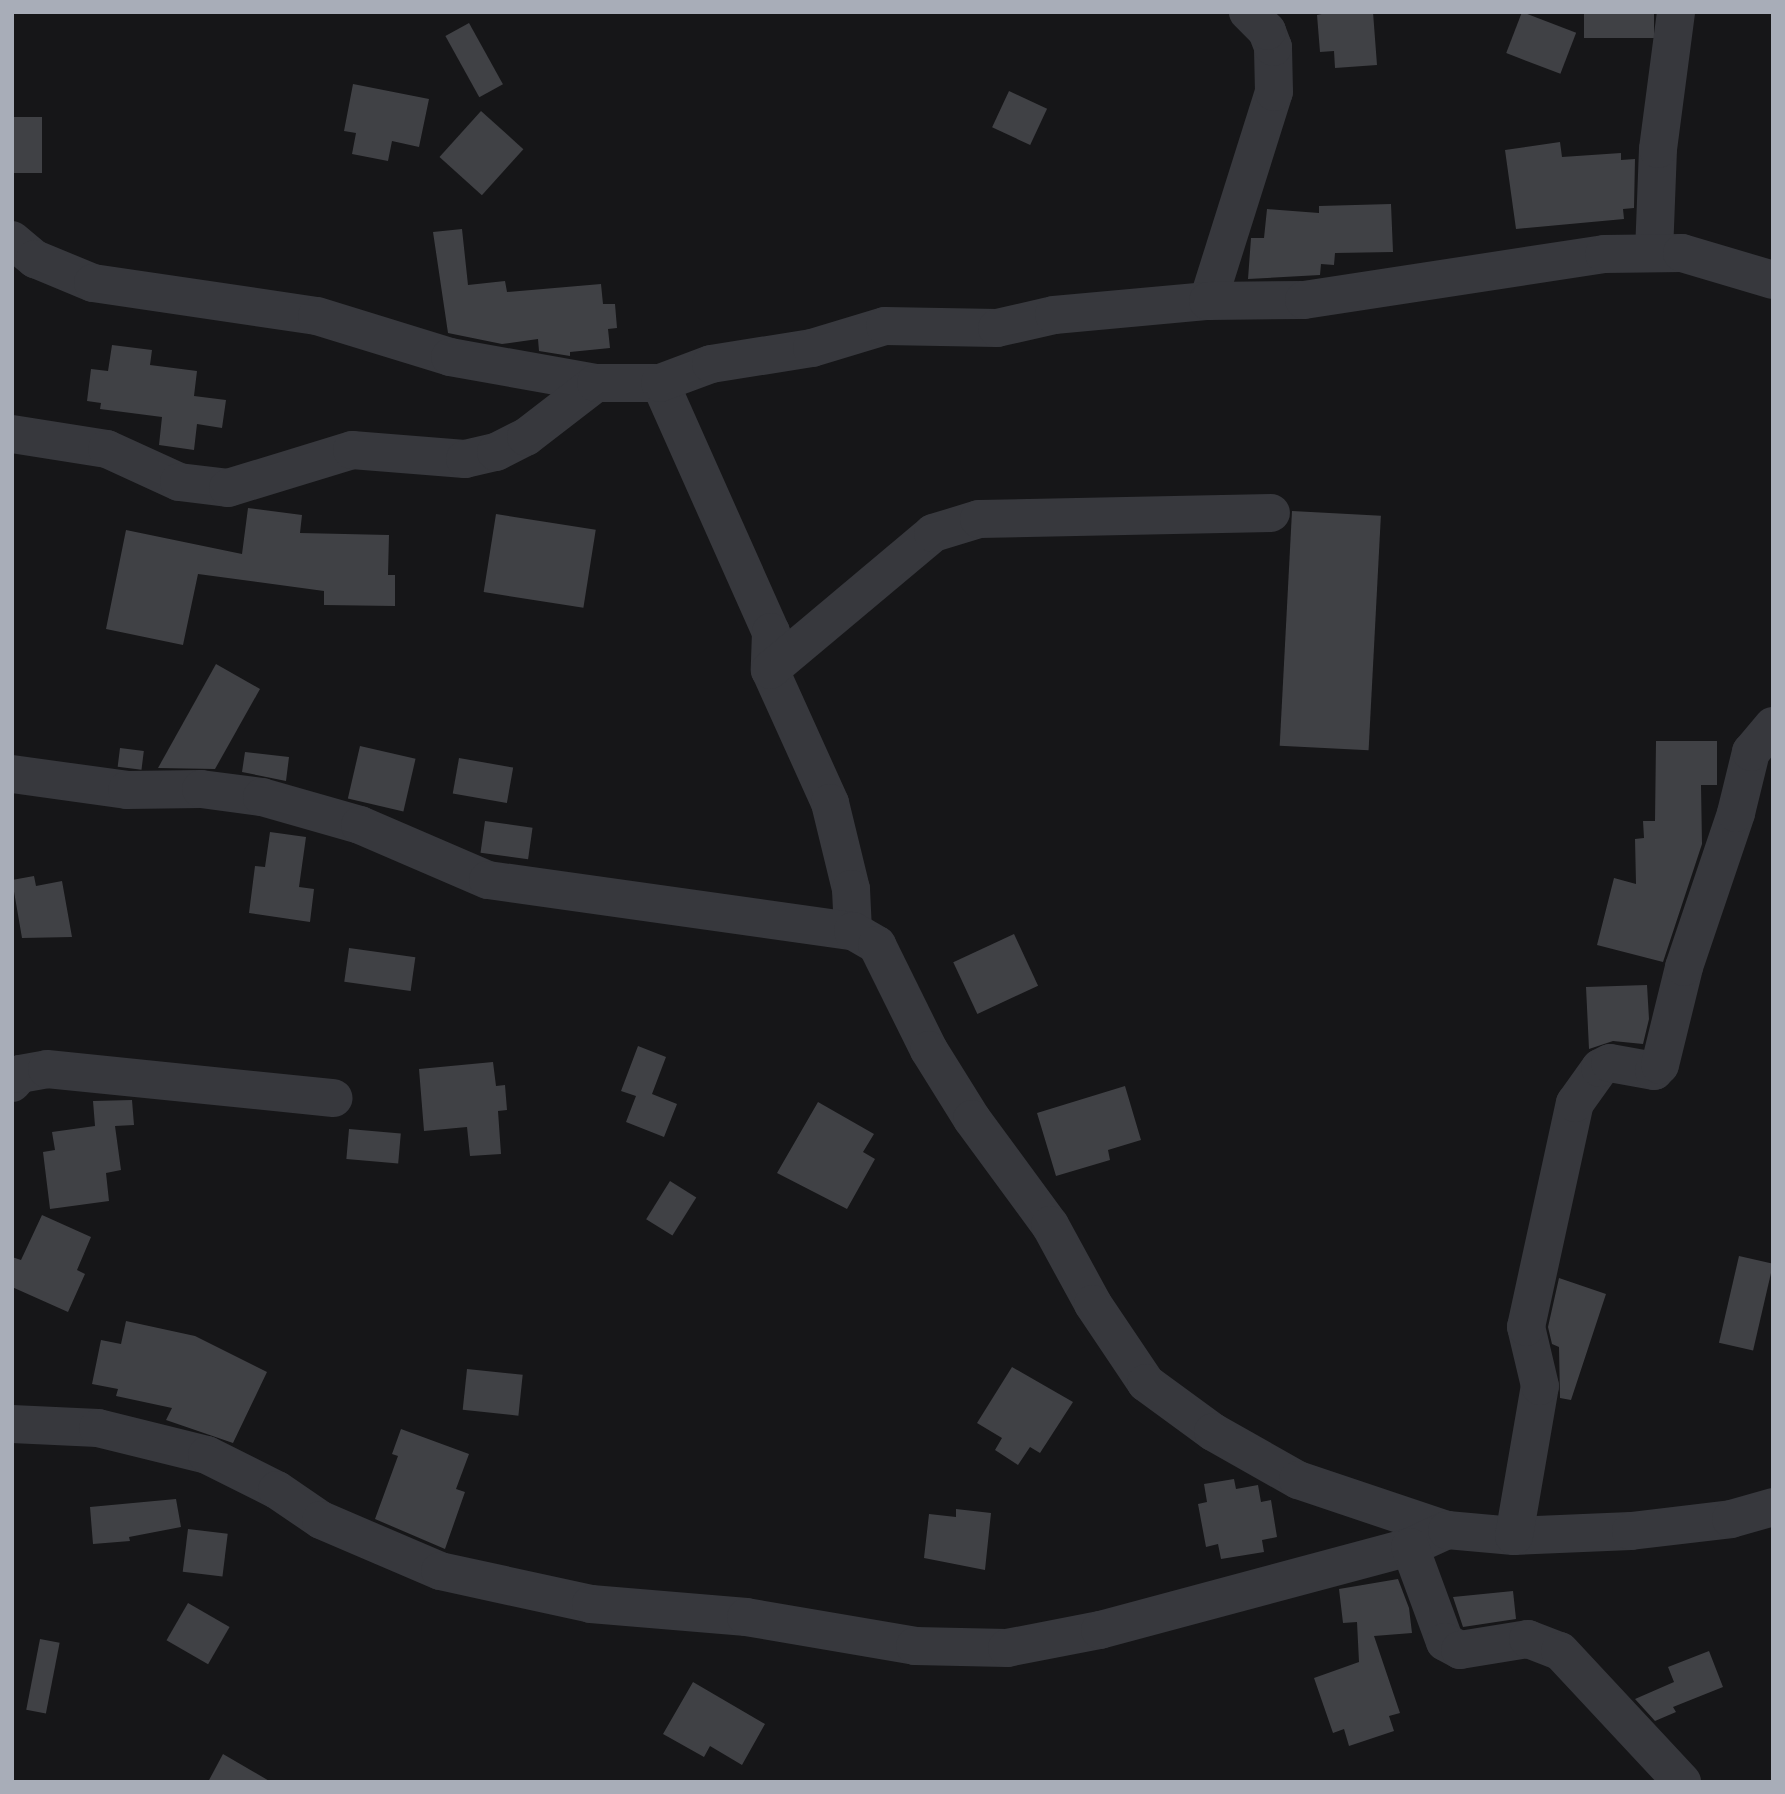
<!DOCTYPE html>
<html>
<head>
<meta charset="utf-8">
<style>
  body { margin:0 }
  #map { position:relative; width:1785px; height:1794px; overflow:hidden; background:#161618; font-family:"Work Sans",sans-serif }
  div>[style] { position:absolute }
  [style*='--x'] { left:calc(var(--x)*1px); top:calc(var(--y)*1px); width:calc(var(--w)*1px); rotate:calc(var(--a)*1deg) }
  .building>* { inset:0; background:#404145; transform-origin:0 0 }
  .minor>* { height:38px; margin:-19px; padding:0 19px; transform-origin:19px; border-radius:19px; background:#37383d }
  span { translate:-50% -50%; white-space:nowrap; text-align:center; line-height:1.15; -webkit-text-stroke:5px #111113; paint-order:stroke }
  .frame { position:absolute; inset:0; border:14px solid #a8adb8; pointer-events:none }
</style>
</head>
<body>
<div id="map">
  <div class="building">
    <div style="clip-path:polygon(1331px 12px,1373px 12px,1377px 65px,1335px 68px,1334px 51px,1320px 52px,1317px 15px)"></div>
    <div style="left:1522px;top:12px;width:58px;height:44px;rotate:21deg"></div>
    <div style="left:1584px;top:12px;width:70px;height:26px"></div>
    <div style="left:469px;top:23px;width:70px;height:27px;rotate:61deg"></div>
    <div style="clip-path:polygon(353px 84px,429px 99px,419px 147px,392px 141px,388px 161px,352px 154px,356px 133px,344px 131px)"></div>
    <div style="left:1009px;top:91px;width:42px;height:40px;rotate:25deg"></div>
    <div style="left:481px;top:111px;width:57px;height:62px;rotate:42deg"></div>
    <div style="left:12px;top:117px;width:30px;height:56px"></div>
    <div style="clip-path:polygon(1560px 142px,1562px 157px,1621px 153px,1621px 160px,1635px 159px,1634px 208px,1623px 209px,1624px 219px,1516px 229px,1505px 150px)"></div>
    <div style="clip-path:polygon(1391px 204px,1393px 252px,1335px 253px,1334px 265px,1321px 264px,1320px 275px,1248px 279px,1251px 238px,1264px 238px,1267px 209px,1319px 213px,1319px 206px)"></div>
    <div style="clip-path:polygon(462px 229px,468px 285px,505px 281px,507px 292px,601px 284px,603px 304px,615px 304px,617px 328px,608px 329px,610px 348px,570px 352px,570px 356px,539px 351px,538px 339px,502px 344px,448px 333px,433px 232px)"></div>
    <div style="clip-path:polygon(112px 345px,152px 350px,150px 365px,197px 371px,194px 396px,226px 400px,222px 428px,197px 424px,194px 450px,159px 445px,162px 417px,100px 409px,101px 403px,87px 401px,91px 369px,108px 371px)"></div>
    <div style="clip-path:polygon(248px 508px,302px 515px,300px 533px,389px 535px,388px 575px,395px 575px,395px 606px,324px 605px,324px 591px,198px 574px,183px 645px,106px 629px,126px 530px,242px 554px)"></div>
    <div style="left:1292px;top:511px;width:89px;height:235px;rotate:3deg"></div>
    <div style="left:496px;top:514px;width:101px;height:79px;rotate:9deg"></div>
    <div style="clip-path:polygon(216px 664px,260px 689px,215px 769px,158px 768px)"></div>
    <div style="clip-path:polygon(1656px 741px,1717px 741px,1717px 785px,1701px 785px,1702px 844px,1663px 962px,1597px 945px,1614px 878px,1636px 884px,1635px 839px,1644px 838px,1643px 821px,1655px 821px)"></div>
    <div style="left:360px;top:746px;width:57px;height:54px;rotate:13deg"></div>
    <div style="left:120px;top:748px;width:24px;height:19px;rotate:7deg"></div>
    <div style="clip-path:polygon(245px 752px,289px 757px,286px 781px,242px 772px)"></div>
    <div style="left:459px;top:758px;width:55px;height:36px;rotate:10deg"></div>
    <div style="left:485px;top:821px;width:48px;height:32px;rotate:8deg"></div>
    <div style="clip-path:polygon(270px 832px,306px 837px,299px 887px,314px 889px,310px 922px,249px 913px,255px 866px,265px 867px)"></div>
    <div style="clip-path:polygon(34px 876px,36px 886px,62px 881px,72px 937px,22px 938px,12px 880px)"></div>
    <div style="left:1014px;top:934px;width:57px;height:67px;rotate:65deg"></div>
    <div style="left:349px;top:948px;width:67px;height:34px;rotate:8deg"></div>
    <div style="clip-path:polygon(1647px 985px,1649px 1019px,1643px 1044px,1613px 1041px,1589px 1049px,1586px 987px)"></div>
    <div style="clip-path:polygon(638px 1046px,666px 1057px,652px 1094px,677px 1104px,664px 1137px,626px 1122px,636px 1096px,621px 1091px)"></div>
    <div style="clip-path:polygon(493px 1062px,496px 1086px,505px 1085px,507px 1110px,498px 1111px,501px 1154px,470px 1156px,467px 1127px,424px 1131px,419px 1069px)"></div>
    <div style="clip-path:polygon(1125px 1086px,1141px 1140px,1108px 1150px,1110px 1160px,1056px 1176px,1037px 1113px)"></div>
    <div style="clip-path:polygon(132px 1100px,134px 1125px,115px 1126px,121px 1170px,106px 1173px,109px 1201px,50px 1209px,43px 1152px,55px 1150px,52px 1132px,95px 1126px,93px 1101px)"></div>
    <div style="clip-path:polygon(818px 1102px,874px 1134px,863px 1152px,875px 1159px,847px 1209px,777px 1173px)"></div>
    <div style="left:349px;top:1129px;width:52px;height:30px;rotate:5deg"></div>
    <div style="left:670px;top:1181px;width:31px;height:45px;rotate:32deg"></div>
    <div style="clip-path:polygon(42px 1215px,91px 1237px,77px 1270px,85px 1274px,68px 1312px,12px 1287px,12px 1257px,21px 1260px)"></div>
    <div style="left:1739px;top:1256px;width:35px;height:89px;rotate:13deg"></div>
    <div style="clip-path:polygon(1559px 1278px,1606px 1294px,1571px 1400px,1560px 1398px,1559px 1347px,1552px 1344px,1548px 1327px)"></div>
    <div style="clip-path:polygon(126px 1321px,195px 1336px,267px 1372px,233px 1443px,166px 1420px,172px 1408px,116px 1396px,118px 1389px,92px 1384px,101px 1340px,121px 1344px)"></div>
    <div style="clip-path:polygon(1012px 1367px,1073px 1402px,1040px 1453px,1030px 1447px,1018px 1465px,995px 1450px,1002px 1438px,977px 1423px)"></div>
    <div style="left:467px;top:1369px;width:56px;height:41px;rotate:6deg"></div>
    <div style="clip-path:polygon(401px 1429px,469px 1454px,456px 1489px,465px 1492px,445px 1549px,375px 1519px,398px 1456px,392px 1454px)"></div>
    <div style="clip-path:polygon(1234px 1479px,1236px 1489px,1258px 1485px,1261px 1502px,1271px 1500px,1277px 1537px,1262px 1540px,1264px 1552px,1221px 1559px,1218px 1544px,1206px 1547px,1198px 1504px,1207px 1502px,1204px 1484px)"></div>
    <div style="clip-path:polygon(176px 1499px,181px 1527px,129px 1537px,130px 1541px,93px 1544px,90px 1507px)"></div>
    <div style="clip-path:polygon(956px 1509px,991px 1513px,985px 1570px,924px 1558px,929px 1514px,956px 1517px)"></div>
    <div style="left:188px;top:1529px;width:40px;height:43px;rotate:7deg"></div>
    <div style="clip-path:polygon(1398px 1579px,1409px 1608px,1412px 1633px,1374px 1636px,1400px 1713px,1389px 1716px,1394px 1731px,1349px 1746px,1344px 1729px,1333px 1733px,1314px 1678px,1359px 1662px,1357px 1622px,1343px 1623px,1339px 1589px)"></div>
    <div style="clip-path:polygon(1513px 1591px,1516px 1619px,1463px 1627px,1453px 1597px)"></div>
    <div style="left:188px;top:1603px;width:48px;height:43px;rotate:30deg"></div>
    <div style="left:40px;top:1639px;width:20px;height:72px;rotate:11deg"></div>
    <div style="clip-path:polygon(1709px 1651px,1723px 1687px,1673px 1707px,1676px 1712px,1655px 1721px,1635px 1699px,1674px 1682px,1668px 1667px)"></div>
    <div style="clip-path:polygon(693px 1682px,765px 1724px,742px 1765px,710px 1746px,704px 1757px,663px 1734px)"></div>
    <div style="clip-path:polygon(223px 1754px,271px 1782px,208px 1782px)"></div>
  </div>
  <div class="minor">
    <div style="--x:12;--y:240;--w:30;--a:40"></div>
    <div style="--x:35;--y:259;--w:63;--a:22.5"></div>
    <div style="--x:93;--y:283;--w:226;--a:8.4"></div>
    <div style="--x:317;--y:316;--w:139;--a:17.1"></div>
    <div style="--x:450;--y:357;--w:148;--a:10.1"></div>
    <div style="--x:1654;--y:253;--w:104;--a:-87.8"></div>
    <div style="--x:1658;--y:149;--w:138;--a:-82.5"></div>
    <div style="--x:1208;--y:301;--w:219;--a:-72.5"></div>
    <div style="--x:1274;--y:92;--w:45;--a:-91.3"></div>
    <div style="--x:1273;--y:47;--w:17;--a:-111"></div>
    <div style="--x:1267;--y:31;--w:27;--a:-135"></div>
    <div style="--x:660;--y:383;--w:273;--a:66"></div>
    <div style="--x:771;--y:632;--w:38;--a:92"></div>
    <div style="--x:770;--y:670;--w:146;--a:65.7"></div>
    <div style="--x:830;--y:803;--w:89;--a:76.3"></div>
    <div style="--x:851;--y:889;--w:42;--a:87.3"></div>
    <div style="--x:12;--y:434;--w:96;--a:9"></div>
    <div style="--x:107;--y:449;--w:79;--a:24.6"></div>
    <div style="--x:179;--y:482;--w:49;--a:7"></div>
    <div style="--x:228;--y:488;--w:130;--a:-17"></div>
    <div style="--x:352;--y:450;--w:113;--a:4.6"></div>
    <div style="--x:465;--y:459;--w:32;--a:-13"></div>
    <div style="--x:496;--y:452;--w:34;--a:-27"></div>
    <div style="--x:526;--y:437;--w:88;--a:-37.6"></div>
    <div style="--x:596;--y:383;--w:64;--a:0"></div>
    <div style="--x:660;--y:383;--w:54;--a:-20.4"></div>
    <div style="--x:711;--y:364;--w:102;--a:-9"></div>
    <div style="--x:812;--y:348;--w:76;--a:-16.8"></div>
    <div style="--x:885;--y:326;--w:112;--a:1"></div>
    <div style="--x:997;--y:328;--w:58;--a:-12.8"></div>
    <div style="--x:1054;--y:315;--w:155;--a:-5.2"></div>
    <div style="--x:1208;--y:301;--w:96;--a:-0.6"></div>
    <div style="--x:1304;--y:300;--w:304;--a:-8.7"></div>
    <div style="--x:1604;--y:254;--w:78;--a:-0.7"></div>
    <div style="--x:1682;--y:253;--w:95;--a:16.5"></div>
    <div style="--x:770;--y:670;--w:213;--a:-40"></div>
    <div style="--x:933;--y:533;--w:48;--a:-16.9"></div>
    <div style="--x:979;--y:519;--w:292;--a:-1.2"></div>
    <div style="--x:12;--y:774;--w:116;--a:7.9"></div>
    <div style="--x:127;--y:790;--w:74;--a:-0.8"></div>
    <div style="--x:201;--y:789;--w:62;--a:7.5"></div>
    <div style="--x:262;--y:797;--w:102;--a:15.9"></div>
    <div style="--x:360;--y:825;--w:139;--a:23.3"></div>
    <div style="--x:488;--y:880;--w:369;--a:8"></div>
    <div style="--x:853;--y:931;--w:28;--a:30"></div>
    <div style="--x:877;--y:945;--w:117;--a:63.7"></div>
    <div style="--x:929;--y:1050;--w:81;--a:58.1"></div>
    <div style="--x:972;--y:1119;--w:132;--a:53.7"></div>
    <div style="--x:1050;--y:1225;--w:90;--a:61.4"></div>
    <div style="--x:1093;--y:1304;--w:95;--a:56.1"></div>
    <div style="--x:1146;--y:1383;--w:83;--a:36.2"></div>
    <div style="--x:1213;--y:1432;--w:98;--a:29.5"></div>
    <div style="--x:1298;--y:1480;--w:157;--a:18.6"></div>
    <div style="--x:12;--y:1083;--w:12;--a:-48"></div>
    <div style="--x:20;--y:1074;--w:27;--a:-10"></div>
    <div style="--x:47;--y:1069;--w:288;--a:5.8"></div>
    <div style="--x:12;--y:1424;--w:86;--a:2.7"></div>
    <div style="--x:98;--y:1428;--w:112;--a:13.9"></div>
    <div style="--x:207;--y:1455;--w:78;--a:26.6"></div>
    <div style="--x:277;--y:1490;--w:53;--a:34.3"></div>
    <div style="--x:321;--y:1520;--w:129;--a:23.2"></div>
    <div style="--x:440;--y:1571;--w:155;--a:12.3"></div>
    <div style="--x:591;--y:1604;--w:156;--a:4.8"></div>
    <div style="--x:746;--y:1617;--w:171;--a:9.7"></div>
    <div style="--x:915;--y:1646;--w:92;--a:1.2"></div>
    <div style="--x:1007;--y:1648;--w:95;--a:-11"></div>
    <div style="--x:1100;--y:1630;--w:321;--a:-15"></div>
    <div style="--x:1410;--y:1547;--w:41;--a:-24.7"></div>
    <div style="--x:1447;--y:1530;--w:67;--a:5.1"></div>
    <div style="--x:1514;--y:1536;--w:117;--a:-2.4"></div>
    <div style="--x:1631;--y:1531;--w:101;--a:-6.8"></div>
    <div style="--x:1731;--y:1519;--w:44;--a:-15.9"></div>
    <div style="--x:1514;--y:1536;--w:152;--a:-80.2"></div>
    <div style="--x:1540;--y:1386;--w:61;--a:-103.3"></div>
    <div style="--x:1526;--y:1327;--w:229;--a:-77.7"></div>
    <div style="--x:1575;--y:1103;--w:43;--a:-54.5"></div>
    <div style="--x:1600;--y:1068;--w:11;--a:-27"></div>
    <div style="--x:1610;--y:1063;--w:45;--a:10.3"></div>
    <div style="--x:1654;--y:1071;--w:8;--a:-45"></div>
    <div style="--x:1660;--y:1065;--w:101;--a:-76.2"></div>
    <div style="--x:1684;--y:967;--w:163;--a:-71.3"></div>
    <div style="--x:1736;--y:813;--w:63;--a:-76.2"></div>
    <div style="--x:1751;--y:752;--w:34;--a:-50"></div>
    <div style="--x:1410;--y:1547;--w:101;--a:69.8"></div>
    <div style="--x:1445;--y:1642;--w:17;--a:28"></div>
    <div style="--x:1460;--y:1650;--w:69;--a:-9.2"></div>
    <div style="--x:1528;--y:1639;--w:34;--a:21"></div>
    <div style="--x:1560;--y:1651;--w:179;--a:47"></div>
  </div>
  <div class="frame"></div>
</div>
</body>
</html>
